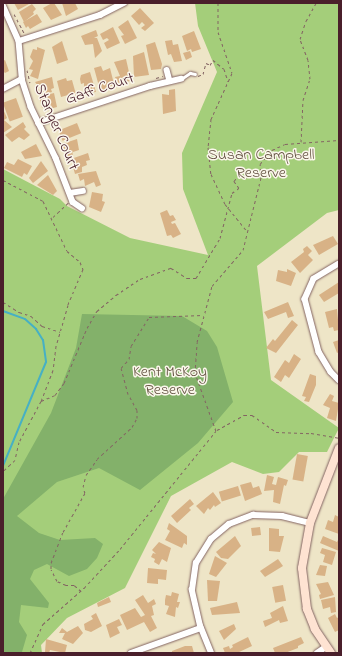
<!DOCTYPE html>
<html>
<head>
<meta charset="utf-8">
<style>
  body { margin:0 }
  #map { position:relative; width:342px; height:656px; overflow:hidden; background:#eee5c7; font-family:"Indie Flower",sans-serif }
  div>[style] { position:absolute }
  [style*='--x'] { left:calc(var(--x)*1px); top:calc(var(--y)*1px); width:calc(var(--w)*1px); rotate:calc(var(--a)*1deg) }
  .green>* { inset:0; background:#a4ce7a }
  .forest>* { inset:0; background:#83b16a }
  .stream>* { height:2px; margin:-1px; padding:0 1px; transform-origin:1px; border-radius:1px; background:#46b0c4 }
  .building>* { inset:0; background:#d8b286; transform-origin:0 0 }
  .path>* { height:1px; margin-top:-0.5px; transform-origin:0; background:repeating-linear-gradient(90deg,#836462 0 3px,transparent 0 6px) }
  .roads { filter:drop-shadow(0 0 1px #836462) drop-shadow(0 0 1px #836462) }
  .lane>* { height:3px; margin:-1.5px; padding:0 1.5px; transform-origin:1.5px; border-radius:1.5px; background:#fff }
  .street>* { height:5.5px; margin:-2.75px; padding:0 2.75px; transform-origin:2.75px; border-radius:2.75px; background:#fff }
  .secondary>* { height:8px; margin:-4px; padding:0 4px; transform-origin:4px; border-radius:4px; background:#fee3d2 }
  span { translate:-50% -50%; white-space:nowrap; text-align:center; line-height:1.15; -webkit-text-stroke:3px #fbf7ec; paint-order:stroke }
  .street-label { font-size:16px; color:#4a1f2b }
  .park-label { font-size:16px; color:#655443 }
  .frame { position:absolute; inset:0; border:4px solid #4a1f2b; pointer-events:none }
</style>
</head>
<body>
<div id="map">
  <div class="green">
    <div style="clip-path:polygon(195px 3px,339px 3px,339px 210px,327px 213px,257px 266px,271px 380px,339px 428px,327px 452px,299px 452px,279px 472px,263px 474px,232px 462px,171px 496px,125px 588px,67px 618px,41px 645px,42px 653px,3px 653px,3px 169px,60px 199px,67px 206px,130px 238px,208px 255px,183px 189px,182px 153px,217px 72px,198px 26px)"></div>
  </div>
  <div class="forest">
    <div style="clip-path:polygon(82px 314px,182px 316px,207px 331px,217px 347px,233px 402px,198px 443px,140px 490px,99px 468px,57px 482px,17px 516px,39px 533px,60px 540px,95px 538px,103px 544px,97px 558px,87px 569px,69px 576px,47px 564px,34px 570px,30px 579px,49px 603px,48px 608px,21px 605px,19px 622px,27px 635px,22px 652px,3px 653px,3px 499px,51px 413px,76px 348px)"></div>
  </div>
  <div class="stream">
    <div style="--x:3;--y:311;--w:23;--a:20"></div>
    <div style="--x:25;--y:319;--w:15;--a:42"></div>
    <div style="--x:36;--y:329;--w:13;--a:58"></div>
    <div style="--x:43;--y:340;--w:22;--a:82"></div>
    <div style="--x:46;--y:362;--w:113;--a:112.5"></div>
  </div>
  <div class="building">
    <div style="clip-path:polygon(14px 3px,28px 3px,29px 4px,18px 10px)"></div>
    <div style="clip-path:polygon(52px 3px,54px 3px,62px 15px,51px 20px,43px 8px)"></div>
    <div style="clip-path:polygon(62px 3px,75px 3px,78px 9px,66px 16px)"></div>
    <div style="clip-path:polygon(32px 4px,36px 9px,33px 12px,34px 14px,24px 22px,19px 12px)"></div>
    <div style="clip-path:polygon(140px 8px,154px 23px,145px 31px,141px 28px,145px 25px,142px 22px,139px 25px,131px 16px)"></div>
    <div style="clip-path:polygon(37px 14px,42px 22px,30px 29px,28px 26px,26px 28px,23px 22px)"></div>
    <div style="clip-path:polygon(128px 20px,137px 38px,125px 44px,121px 36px,124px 35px,118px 27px)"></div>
    <div style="clip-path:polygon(113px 27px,120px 43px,107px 49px,104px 43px,109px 40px,107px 38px,103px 40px,100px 34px)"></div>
    <div style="clip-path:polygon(96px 30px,98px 36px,94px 38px,97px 38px,102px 51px,95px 58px,93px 44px,85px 45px,81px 36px)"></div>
    <div style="clip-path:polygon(194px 31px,201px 49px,192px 52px,191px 49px,187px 51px,182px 36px)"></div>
    <div style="clip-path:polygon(172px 40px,173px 45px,178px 44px,182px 61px,174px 62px,171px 54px,168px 55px,165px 41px)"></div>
    <div style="clip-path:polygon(62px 41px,68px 60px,57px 64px,52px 47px)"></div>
    <div style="clip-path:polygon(155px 42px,162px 64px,161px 69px,151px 70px,146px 45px)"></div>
    <div style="clip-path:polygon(37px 47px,45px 50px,38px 79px,30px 76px,33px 70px,29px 69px,33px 61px,30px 57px,33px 49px,37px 50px)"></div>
    <div style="clip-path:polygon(190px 51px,192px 57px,186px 60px,183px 53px)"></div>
    <div style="clip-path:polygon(144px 52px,149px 75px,134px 77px,133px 56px)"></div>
    <div style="clip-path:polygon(126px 59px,131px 81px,117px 83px,115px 77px,120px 76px,114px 62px)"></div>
    <div style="clip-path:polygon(5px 60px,9px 71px,5px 73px,3px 71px,3px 61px)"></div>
    <div style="clip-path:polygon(101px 66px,103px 71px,110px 68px,114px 84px,105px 90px,100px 90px,94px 68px)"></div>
    <div style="clip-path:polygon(90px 72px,96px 92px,84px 93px,84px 83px,81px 84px,80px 79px,81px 75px)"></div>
    <div style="clip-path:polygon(52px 77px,54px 88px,51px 89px,52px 92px,39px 95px,37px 90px,40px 89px,35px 82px)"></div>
    <div style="clip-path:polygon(66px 78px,67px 81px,72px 80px,77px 98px,69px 100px,68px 95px,61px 97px,57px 81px)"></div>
    <div style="clip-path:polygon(175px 89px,176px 111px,163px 114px,162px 94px,169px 95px,169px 90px)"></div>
    <div style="clip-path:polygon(54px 93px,57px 107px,46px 110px,45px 107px,42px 108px,39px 97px)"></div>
    <div style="left:16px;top:98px;width:20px;height:14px;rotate:70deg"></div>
    <div style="clip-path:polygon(3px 109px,7px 118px,4px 120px,12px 127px,3px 133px)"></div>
    <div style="clip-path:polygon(23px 122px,26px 127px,24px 129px,30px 135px,24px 140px,19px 137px,12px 142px,5px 135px)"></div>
    <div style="left:77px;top:123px;width:11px;height:20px;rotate:68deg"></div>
    <div style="clip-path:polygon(77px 139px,79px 150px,73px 152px,72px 150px,73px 156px,67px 158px,66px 149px,64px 150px,62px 144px)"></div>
    <div style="clip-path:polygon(36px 144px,42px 156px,25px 159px,21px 152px)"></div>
    <div style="clip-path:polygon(88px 153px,90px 160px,86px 161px,87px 165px,82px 167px,82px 172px,75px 174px,73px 167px,76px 166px,71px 159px)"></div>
    <div style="clip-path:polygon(18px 159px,32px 166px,27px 175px,24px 173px,22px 177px,4px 168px,7px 162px,14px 165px)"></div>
    <div style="clip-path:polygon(41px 161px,48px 171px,33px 183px,29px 178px)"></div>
    <div style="clip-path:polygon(96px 171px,101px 185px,96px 187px,94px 182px,85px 186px,84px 179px,80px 181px,78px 174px)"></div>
    <div style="clip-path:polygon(48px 175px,57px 191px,53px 195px,37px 185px)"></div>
    <div style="clip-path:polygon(92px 192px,103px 194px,102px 201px,105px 202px,101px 212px,89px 207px)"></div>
    <div style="clip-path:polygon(167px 210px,170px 216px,173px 215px,176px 220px,171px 222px,172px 224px,175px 223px,181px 234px,173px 238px,171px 235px,167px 236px,160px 213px)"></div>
    <div style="clip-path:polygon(333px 236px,338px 244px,319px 255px,313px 245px)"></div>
    <div style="clip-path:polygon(307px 246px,312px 251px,308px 255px,313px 260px,300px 273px,291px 262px,304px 252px,303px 249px)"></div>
    <div style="clip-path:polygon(287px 269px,296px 273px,291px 286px,276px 281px,278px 270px,287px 272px)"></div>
    <div style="clip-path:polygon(339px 282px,339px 293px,324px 302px,319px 295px)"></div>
    <div style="clip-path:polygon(288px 302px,294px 316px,288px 318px,286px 312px,268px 319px,264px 312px)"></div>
    <div style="clip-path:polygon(337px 309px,339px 330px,334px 331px,333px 327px,329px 328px,325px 312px)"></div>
    <div style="clip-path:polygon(292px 320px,298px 325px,276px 353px,266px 348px,273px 339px,275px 341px)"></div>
    <div style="clip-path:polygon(339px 340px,339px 352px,337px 353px,333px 342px)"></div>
    <div style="clip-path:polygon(294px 354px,301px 359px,289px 378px,285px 375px,281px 382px,274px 377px,285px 360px,289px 363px)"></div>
    <div style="clip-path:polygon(310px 374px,316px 376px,316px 385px,309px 402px,304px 401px,306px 397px,302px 396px)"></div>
    <div style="clip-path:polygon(330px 394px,334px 396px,332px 401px,339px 403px,336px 421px,327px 418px,330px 408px,323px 405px)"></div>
    <div style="left:297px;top:454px;width:11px;height:26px;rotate:10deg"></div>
    <div style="clip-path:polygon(267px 475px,274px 477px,272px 484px,276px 485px,278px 477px,288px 480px,286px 486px,284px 485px,280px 504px,273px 502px,274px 490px,264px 491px)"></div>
    <div style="clip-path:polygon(251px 482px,253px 488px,259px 486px,262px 494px,245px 501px,240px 485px)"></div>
    <div style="left:238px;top:486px;width:10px;height:20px;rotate:73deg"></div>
    <div style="clip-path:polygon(213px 492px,221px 503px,215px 507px,214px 505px,210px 510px,208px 508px,204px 514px,196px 506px)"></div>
    <div style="clip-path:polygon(190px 499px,194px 504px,189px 508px,191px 510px,177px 523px,171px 516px)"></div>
    <div style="clip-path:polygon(335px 515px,339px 517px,339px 534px,325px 529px,328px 520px,333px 522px)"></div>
    <div style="clip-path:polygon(169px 523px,187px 536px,187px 545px,184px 543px,182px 548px,165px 540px,170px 531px,167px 529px)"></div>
    <div style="left:260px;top:527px;width:8px;height:9px;rotate:83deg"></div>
    <div style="clip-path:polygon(269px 528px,279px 529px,279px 536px,284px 536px,280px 552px,269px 551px)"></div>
    <div style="clip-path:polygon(235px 536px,241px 546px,228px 559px,221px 558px,216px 552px)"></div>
    <div style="clip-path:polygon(323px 536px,337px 542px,339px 538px,339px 551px,320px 543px)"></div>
    <div style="clip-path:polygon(159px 542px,171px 548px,167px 562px,162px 559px,159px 565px,154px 562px,155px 559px,151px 557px,153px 553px,156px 554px,152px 550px)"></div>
    <div style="clip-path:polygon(322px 548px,336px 552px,332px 565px,323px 562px,325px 555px,320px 553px)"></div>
    <div style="clip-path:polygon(215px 556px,227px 563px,216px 577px,209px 574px)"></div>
    <div style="clip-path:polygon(278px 559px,283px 566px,265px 577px,260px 571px)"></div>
    <div style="clip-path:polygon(320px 565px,327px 566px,325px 576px,316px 575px)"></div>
    <div style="clip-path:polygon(148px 568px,167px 570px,166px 580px,158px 579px,158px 584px,147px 583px)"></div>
    <div style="clip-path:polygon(207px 580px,220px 581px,217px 601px,208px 601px)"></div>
    <div style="clip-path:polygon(328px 582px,334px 595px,320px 599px,319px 595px,321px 594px,316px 584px)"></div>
    <div style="left:283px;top:585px;width:16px;height:11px;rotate:79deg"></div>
    <div style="clip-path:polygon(172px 592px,179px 594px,177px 602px,180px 602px,178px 608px,176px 607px,175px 617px,166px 614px,169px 606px,165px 605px,165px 600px,166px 595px,171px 596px)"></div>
    <div style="clip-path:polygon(143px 595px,148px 603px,154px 599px,156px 604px,152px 606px,154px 615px,151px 616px,157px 628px,150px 632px,144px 622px,127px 630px,120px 615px,135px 608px,141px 617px,145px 615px,135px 600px)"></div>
    <div style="clip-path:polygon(109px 597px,111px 602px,98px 607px,97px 603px)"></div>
    <div style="clip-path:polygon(335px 597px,336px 612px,331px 613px,330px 607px,323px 609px,321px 600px)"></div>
    <div style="clip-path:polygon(237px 602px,240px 613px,212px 615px,210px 608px)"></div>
    <div style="clip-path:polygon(283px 606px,288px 621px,280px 623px,279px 620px,265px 627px,263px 621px,272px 618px,270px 613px)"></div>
    <div style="clip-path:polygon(96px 613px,102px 626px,91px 632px,85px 630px,84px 624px,93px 619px,91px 616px)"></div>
    <div style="clip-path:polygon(335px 614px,337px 618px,339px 617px,339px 630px,335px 632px,328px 618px)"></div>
    <div style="clip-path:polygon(119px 619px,122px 625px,117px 627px,120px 633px,110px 638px,106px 625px)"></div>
    <div style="clip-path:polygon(234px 624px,236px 629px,224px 640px,219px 631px)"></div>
    <div style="clip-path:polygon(78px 626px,83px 633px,73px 644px,62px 639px,65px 633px,59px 633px,62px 628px,67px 632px)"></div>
    <div style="clip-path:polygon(248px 637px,252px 646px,237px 653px,225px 653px,223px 648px,229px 646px,230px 649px,233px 647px,232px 645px)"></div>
    <div style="clip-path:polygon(301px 637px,304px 643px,298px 646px,298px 648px,285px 653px,275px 653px,273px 648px)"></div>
    <div style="clip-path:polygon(46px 639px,67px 645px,65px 653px,50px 650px,49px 653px,45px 652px)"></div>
    <div style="clip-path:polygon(185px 646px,192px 646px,194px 653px,172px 653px,172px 651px)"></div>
  </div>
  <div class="path">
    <div style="--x:218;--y:3;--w:29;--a:90"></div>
    <div style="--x:218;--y:32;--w:43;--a:71.1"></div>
    <div style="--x:232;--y:73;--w:51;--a:114.5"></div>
    <div style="--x:211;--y:119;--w:28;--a:96"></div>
    <div style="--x:208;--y:147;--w:27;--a:84"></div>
    <div style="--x:211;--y:174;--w:33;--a:65"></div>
    <div style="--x:225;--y:204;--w:36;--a:51"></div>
    <div style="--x:14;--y:14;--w:21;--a:62"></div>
    <div style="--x:27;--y:70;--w:13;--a:77"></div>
    <div style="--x:198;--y:76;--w:5;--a:-22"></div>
    <div style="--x:203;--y:74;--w:11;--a:-75"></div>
    <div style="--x:206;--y:63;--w:4;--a:27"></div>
    <div style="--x:210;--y:65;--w:6;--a:-59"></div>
    <div style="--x:213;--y:60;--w:14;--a:39"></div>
    <div style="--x:224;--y:69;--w:13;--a:72"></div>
    <div style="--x:156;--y:78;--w:7;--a:-16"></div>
    <div style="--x:301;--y:142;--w:42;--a:-87.3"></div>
    <div style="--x:303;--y:100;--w:22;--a:-72"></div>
    <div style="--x:310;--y:79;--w:19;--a:-96"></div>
    <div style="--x:308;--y:60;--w:22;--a:-111"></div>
    <div style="--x:300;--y:39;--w:19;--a:-72"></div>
    <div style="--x:306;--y:21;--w:21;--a:-61"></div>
    <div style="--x:3;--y:180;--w:45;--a:27.7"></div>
    <div style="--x:43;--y:201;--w:55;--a:64.4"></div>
    <div style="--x:67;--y:251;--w:17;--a:40"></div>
    <div style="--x:80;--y:262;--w:8;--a:67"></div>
    <div style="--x:83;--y:269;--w:39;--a:113"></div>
    <div style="--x:68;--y:305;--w:43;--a:106.3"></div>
    <div style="--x:56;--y:346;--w:24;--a:97"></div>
    <div style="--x:53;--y:370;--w:33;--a:111"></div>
    <div style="--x:41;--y:401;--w:47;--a:118.2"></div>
    <div style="--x:19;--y:442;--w:18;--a:103"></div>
    <div style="--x:15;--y:460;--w:16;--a:137"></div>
    <div style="--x:53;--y:217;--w:21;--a:-43"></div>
    <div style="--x:3;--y:302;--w:19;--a:32"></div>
    <div style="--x:19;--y:312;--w:13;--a:18"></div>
    <div style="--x:31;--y:316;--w:15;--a:42"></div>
    <div style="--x:42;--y:326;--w:19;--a:18"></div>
    <div style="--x:41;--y:401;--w:15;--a:-23"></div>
    <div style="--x:55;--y:395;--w:15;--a:-53"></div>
    <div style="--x:64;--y:383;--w:60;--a:-67.3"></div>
    <div style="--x:87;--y:328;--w:20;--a:-60"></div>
    <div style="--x:97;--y:311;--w:25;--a:-40"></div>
    <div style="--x:116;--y:295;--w:29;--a:-34"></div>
    <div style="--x:140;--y:279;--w:33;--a:-20"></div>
    <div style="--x:171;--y:268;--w:19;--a:32"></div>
    <div style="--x:187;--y:278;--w:9;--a:0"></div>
    <div style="--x:196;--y:278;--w:47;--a:-59"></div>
    <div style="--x:220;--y:238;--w:47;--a:-75.1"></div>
    <div style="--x:232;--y:193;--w:9;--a:-36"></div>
    <div style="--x:239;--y:188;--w:9;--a:-126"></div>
    <div style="--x:234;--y:181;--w:8;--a:-50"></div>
    <div style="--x:239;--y:175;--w:7;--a:27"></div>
    <div style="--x:245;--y:178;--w:17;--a:-31"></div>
    <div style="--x:217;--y:430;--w:31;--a:-29"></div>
    <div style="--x:244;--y:415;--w:8;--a:0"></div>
    <div style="--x:252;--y:415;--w:29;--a:35"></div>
    <div style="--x:276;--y:432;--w:35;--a:2"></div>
    <div style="--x:311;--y:433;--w:28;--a:10"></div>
    <div style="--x:81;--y:591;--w:9;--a:-139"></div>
    <div style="--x:74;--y:585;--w:8;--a:180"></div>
    <div style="--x:66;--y:585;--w:10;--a:-156"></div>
    <div style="--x:57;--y:581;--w:13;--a:-117"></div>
    <div style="--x:51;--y:569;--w:6;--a:-90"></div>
    <div style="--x:51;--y:563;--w:33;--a:-69"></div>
    <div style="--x:63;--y:532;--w:45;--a:-60.6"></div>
    <div style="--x:85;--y:493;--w:6;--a:-108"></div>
    <div style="--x:83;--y:487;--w:12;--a:-76"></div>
    <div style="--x:86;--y:475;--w:19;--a:-55"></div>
    <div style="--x:97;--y:459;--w:47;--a:-42.4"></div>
    <div style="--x:132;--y:427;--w:10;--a:-61"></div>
    <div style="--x:137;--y:418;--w:8;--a:-90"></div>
    <div style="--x:137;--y:410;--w:18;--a:-119"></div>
    <div style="--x:128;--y:394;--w:27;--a:-105"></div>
    <div style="--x:121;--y:368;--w:12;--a:-48"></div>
    <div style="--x:129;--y:359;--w:13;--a:-81"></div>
    <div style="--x:131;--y:346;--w:34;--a:-58"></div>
    <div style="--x:149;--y:317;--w:54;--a:-2.1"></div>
    <div style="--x:30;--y:653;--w:32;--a:-66"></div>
    <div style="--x:43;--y:624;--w:55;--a:-41.3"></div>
    <div style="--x:84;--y:588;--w:53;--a:-47.3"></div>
    <div style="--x:120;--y:549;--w:152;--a:-50.9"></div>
    <div style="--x:216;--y:431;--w:62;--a:-109.9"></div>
    <div style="--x:195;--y:373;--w:31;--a:-86"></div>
    <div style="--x:197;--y:342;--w:58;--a:-75"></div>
    <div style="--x:212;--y:286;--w:48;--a:-49.3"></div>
    <div style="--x:243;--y:250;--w:75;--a:-76.1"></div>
    <div style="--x:261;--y:177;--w:13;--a:-94"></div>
    <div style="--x:260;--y:164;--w:18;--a:-49"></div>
    <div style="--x:272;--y:150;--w:14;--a:-25"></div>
    <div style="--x:285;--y:144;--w:54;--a:-4.2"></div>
  </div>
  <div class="roads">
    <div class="lane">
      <div style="--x:181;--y:79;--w:11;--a:-34"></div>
      <div style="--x:190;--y:73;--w:5;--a:11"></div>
    </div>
    <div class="street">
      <div style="--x:3;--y:5;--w:39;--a:66"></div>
      <div style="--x:19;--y:41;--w:38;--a:85"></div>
      <div style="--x:22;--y:79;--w:29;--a:72"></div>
      <div style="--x:31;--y:107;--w:57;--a:63.9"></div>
      <div style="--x:56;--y:158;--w:47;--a:68.9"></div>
      <div style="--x:73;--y:202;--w:11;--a:34"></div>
      <div style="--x:19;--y:41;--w:85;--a:-17.8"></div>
      <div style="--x:100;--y:15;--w:27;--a:-27"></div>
      <div style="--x:167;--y:70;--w:11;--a:75"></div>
      <div style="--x:3;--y:89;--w:21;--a:-28"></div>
      <div style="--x:38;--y:123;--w:118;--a:-18.3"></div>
      <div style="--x:150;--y:86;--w:32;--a:-13"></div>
      <div style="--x:70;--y:193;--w:13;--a:-9"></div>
      <div style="--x:339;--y:264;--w:29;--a:149"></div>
      <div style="--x:314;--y:279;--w:22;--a:114"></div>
      <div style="--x:305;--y:299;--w:55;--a:75.2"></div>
      <div style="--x:319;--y:352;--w:23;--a:59"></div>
      <div style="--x:331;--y:372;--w:11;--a:45"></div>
      <div style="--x:131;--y:653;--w:74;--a:-19.7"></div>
      <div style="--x:211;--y:653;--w:29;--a:-112"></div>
      <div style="--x:200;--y:626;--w:37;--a:-103"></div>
      <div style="--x:192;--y:590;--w:27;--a:-82"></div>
      <div style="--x:196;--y:563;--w:28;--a:-58"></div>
      <div style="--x:211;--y:539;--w:23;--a:-40"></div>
      <div style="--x:229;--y:524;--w:26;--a:-21"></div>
      <div style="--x:253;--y:515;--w:29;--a:2"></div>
      <div style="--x:282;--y:516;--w:29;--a:14"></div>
      <div style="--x:317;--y:653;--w:11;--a:-34"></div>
    </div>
    <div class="secondary">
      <div style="--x:331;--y:653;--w:29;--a:-124"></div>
      <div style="--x:315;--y:629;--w:22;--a:-112"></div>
      <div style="--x:307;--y:609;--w:41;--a:-97"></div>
      <div style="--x:302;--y:568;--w:46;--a:-79.9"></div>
      <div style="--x:310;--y:523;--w:80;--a:-68.9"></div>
    </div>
  </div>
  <div class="street-label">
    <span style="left:100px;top:89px;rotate:-18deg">Gaff Court</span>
    <span style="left:56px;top:127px;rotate:67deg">Stanger Court</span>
  </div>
  <div class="park-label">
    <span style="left:261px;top:164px">Susan Campbell<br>Reserve</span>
    <span style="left:170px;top:381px">Kent McKoy<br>Reserve</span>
  </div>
  <div class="frame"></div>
</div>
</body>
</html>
